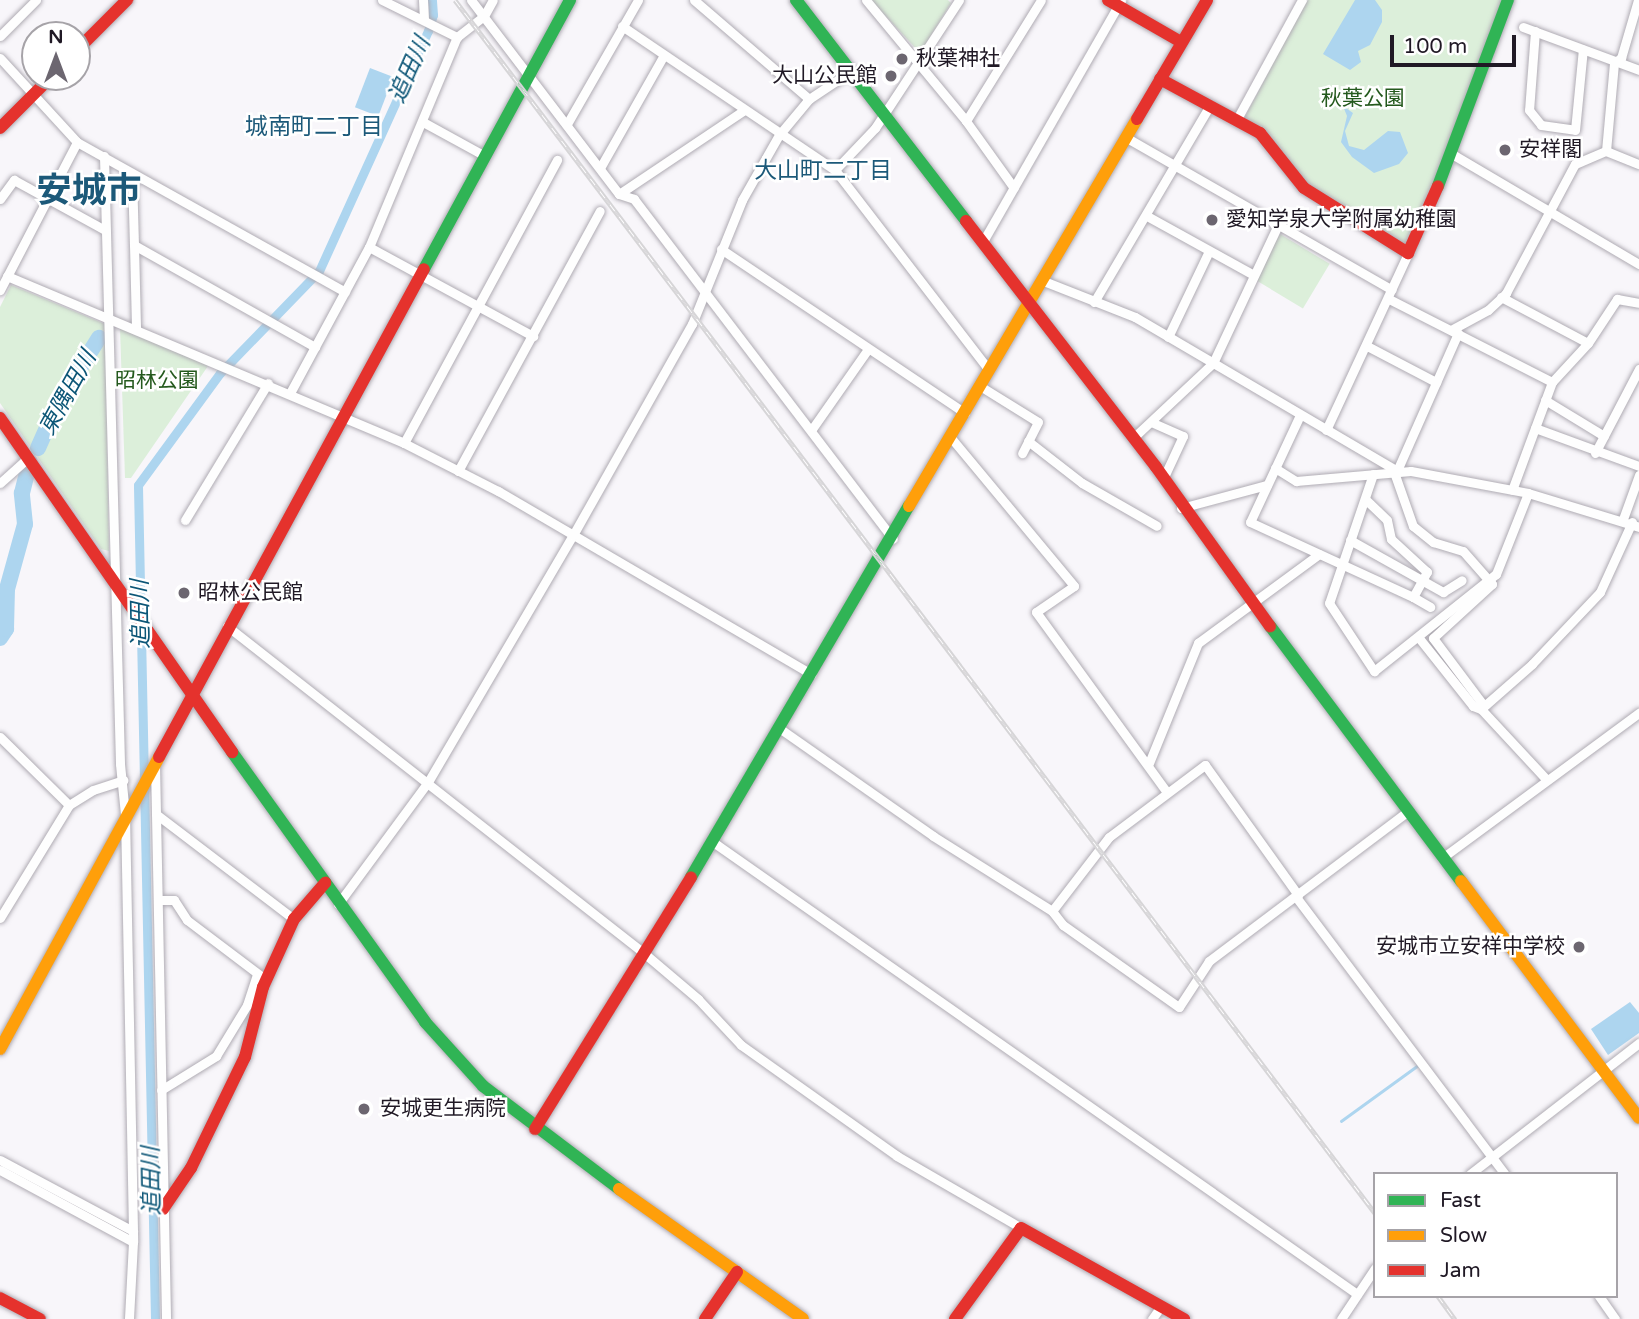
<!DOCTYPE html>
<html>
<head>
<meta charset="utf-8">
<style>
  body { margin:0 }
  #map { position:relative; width:1639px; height:1319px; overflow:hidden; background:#f8f6fa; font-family:"Varela Round","Noto Sans JP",sans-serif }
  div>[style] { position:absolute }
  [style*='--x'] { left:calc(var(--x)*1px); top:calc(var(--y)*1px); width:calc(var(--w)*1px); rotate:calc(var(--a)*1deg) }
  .green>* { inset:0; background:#dcefda; transform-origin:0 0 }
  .water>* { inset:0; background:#add5ef; transform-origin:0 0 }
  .stream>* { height:2.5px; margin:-1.25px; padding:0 1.25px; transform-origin:1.25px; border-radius:1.25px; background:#add5ef }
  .canal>* { height:9px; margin:-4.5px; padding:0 4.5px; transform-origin:4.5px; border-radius:4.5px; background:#add5ef }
  .river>* { height:16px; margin:-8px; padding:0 8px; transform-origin:8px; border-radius:8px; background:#add5ef }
  .roads { filter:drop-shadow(0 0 2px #afabb3) drop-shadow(0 0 2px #afabb3) }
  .street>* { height:9px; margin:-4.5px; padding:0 4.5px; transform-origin:4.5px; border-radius:4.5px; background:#fefefe }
  .fast>* { height:12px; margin:-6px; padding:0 6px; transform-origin:6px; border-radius:6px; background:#30b455 }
  .slow>* { height:12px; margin:-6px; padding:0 6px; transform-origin:6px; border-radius:6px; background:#ff9f0a }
  .jam>* { height:12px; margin:-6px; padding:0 6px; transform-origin:6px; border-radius:6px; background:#e5322d }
  .rail>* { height:5px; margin-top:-2.5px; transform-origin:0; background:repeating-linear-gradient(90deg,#fff 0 8px,#d6d5d7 0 16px); box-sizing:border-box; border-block:2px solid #d6d5d7 }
  .dots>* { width:19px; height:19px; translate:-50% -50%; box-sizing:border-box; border:4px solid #fff; border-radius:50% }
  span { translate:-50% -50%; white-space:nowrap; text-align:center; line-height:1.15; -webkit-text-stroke:5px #fff; paint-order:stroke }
  .poi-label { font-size:21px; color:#201925 }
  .left { translate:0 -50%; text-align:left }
  .right { translate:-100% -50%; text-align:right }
  .park-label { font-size:21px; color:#24591d }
  .water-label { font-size:23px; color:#0c5677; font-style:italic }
  .neighbourhood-label { font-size:23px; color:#1c5979 }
  .town-label { font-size:35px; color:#1c5979; font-weight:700 }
  .legend { position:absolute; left:1373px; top:1172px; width:245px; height:126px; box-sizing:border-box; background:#fff; border:2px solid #a6a3a8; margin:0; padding:9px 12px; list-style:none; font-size:21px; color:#201925 }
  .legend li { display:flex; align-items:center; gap:14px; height:35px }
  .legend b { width:35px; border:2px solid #a6a3a8 }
  .north { position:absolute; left:21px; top:21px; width:70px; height:70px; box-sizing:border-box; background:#fff; border:2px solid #a6a3a8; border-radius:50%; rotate:0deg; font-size:19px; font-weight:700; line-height:28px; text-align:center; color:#201925 }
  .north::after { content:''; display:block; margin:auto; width:24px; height:32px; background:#6c6670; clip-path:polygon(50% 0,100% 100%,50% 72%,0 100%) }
  .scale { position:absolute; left:1390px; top:35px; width:126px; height:32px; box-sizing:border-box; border:4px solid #201925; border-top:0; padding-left:9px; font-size:21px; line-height:24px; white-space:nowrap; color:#201925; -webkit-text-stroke:5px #fff; paint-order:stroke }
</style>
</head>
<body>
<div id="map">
  <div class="green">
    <div style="clip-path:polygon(871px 0,948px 0,951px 3px,920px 53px)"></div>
    <div style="clip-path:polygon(1306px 0,1505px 0,1448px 149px,1404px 246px,1307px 185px,1244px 119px)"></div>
    <div style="left:1280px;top:234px;width:58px;height:52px;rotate:31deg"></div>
    <div style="clip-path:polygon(11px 285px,105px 324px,109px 551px,101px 549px,0 403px,0 307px)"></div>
    <div style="clip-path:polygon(120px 327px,208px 366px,131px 478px,125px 478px)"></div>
  </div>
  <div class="water">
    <div style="clip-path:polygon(1355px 0,1375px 0,1382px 10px,1382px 22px,1370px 45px,1358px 51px,1361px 62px,1350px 70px,1323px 54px)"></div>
    <div style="left:370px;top:68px;width:25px;height:42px;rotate:21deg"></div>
    <div style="clip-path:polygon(1343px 106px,1353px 113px,1345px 131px,1349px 146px,1364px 150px,1388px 131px,1400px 132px,1408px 153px,1399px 164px,1374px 173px,1352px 157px,1341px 142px,1347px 116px)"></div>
    <div style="clip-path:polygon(1630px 1002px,1639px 1013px,1639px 1033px,1608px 1055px,1591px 1029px)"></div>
  </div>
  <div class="stream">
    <div style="--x:1341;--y:1121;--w:94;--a:-35.9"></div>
  </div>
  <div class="canal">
    <div style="--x:155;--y:1319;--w:834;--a:-91.17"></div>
    <div style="--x:138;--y:485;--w:139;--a:-53.8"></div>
    <div style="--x:220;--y:373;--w:142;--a:-45.9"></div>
    <div style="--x:319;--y:271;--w:264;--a:-65.6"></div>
    <div style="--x:428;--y:31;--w:17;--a:-73"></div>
    <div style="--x:433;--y:15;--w:15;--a:-94"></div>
  </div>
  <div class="river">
    <div style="--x:38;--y:448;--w:49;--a:-66"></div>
    <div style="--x:58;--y:403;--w:77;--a:-57.8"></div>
    <div style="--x:0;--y:638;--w:11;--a:-56"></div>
    <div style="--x:6;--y:629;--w:40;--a:-88.6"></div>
    <div style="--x:7;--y:589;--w:67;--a:-74.5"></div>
    <div style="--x:25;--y:524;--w:31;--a:-96"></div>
    <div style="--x:22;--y:493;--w:32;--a:-76"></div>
  </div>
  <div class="roads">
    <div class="street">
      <div style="--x:382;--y:0;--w:84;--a:26.3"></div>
      <div style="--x:457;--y:37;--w:34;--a:-38"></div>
      <div style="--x:484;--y:16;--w:18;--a:-61"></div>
      <div style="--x:423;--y:0;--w:19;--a:87"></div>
      <div style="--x:471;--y:0;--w:244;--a:52.7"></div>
      <div style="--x:619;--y:194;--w:16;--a:18"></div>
      <div style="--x:634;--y:199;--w:427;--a:52.7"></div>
      <div style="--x:694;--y:0;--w:152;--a:40.7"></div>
      <div style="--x:866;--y:0;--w:157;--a:50.4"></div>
      <div style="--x:966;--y:121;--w:82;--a:54.4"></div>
      <div style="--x:622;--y:26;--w:257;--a:34.1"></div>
      <div style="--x:835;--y:170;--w:252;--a:52.4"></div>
      <div style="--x:1523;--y:27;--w:124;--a:20.3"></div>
      <div style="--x:1535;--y:31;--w:79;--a:94.3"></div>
      <div style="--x:1529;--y:110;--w:19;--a:51"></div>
      <div style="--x:1541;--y:125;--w:34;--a:8"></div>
      <div style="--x:1575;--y:130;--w:81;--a:-84.4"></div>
      <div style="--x:0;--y:36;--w:51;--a:-45"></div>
      <div style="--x:0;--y:58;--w:114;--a:47.5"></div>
      <div style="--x:77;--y:142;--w:167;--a:117.5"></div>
      <div style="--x:1237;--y:119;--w:136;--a:-61.4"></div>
      <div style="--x:966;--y:121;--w:142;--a:-58.2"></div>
      <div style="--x:423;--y:122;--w:71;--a:28.7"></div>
      <div style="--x:567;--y:124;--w:143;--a:-60.2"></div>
      <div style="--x:1127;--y:138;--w:305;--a:29.8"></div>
      <div style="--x:77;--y:142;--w:307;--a:29.2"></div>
      <div style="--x:1606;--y:151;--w:35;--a:22"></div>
      <div style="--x:1452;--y:154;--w:217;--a:30.5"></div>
      <div style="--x:104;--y:156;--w:608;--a:88.49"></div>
      <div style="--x:120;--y:764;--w:50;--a:84.3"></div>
      <div style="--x:125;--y:814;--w:428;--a:88.9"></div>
      <div style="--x:133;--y:1242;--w:77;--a:93"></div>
      <div style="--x:600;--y:168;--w:130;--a:-60.5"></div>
      <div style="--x:835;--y:170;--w:58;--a:-46.4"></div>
      <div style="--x:875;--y:128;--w:153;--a:-56.7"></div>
      <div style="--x:132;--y:174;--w:71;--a:88.4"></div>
      <div style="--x:134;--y:245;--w:208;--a:29.4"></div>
      <div style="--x:619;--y:194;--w:149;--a:-33.8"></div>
      <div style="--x:0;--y:199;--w:24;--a:-54"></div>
      <div style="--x:14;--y:180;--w:104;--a:28.8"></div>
      <div style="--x:1147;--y:216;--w:122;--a:28.9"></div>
      <div style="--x:982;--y:243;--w:280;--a:-60.2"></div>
      <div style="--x:134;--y:245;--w:84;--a:88.6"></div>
      <div style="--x:369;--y:247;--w:187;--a:28.5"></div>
      <div style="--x:721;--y:249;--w:294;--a:33.9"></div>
      <div style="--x:7;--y:276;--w:431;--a:22.8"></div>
      <div style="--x:404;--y:443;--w:106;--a:27.1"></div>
      <div style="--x:498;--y:491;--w:363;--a:30.3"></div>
      <div style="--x:1041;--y:280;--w:101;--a:21.5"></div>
      <div style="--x:1135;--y:317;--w:304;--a:30.4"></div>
      <div style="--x:1501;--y:297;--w:98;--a:27.9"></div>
      <div style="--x:1588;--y:343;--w:53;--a:132.7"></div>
      <div style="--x:1389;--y:299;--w:183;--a:27"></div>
      <div style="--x:1552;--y:382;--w:115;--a:110.3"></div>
      <div style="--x:1094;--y:302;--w:229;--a:-59.5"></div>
      <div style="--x:1451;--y:330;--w:42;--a:-28.4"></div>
      <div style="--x:1488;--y:310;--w:25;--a:-43"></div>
      <div style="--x:1506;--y:293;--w:146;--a:-61.9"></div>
      <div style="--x:1575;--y:164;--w:34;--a:-23"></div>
      <div style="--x:1606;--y:151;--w:88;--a:-84.8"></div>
      <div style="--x:1614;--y:63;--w:9;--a:-36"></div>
      <div style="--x:1621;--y:58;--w:60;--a:-73.7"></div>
      <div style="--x:1458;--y:333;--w:155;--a:113.9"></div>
      <div style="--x:1395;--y:475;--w:54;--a:70.6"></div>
      <div style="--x:1413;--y:526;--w:26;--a:39"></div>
      <div style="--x:1433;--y:542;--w:31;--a:17"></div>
      <div style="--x:1463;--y:551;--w:44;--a:48.7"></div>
      <div style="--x:1492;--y:584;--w:80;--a:137.5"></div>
      <div style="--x:1433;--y:638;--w:85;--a:53.1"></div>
      <div style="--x:1168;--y:337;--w:95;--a:-64.5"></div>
      <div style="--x:1588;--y:343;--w:53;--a:-56.6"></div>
      <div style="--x:1617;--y:299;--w:22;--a:10"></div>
      <div style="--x:1369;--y:347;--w:76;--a:27.6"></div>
      <div style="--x:980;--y:386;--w:68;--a:31.8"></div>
      <div style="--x:1038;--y:422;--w:35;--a:117"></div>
      <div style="--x:290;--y:393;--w:166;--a:-61.6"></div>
      <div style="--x:369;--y:247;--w:228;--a:-67.3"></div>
      <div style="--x:1545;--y:400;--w:69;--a:31.4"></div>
      <div style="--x:1300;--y:415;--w:118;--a:115"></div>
      <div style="--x:1250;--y:522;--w:179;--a:24.7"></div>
      <div style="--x:1413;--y:597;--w:29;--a:-61"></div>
      <div style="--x:1427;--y:572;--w:49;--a:-137.5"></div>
      <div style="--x:1391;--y:539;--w:19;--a:-102"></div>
      <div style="--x:1387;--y:520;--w:30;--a:-136"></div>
      <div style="--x:1151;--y:422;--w:35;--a:24"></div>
      <div style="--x:1183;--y:436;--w:47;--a:114.9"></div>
      <div style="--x:1535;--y:428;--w:111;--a:20.1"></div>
      <div style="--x:812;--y:429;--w:98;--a:-55"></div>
      <div style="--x:1326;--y:430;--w:195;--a:-65.1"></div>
      <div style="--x:1133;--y:438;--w:110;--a:-43.2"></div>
      <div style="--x:1213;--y:363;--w:155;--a:-64.8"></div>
      <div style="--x:952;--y:439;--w:191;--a:50.3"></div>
      <div style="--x:1074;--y:586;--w:46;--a:145.6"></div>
      <div style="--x:1036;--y:612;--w:221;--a:54"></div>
      <div style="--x:1028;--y:441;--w:68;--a:37.9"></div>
      <div style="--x:1082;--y:483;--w:86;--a:29.8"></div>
      <div style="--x:404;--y:443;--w:322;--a:-61.6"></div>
      <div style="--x:1595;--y:453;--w:95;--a:-62.4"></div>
      <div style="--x:1275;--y:468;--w:25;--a:32"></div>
      <div style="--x:1296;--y:481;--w:115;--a:-5"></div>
      <div style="--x:1411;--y:471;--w:119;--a:10.6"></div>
      <div style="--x:1528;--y:493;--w:116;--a:17"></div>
      <div style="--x:458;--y:471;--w:296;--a:-61.4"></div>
      <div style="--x:1373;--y:474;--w:136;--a:108.8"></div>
      <div style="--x:1329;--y:603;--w:82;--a:56.5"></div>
      <div style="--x:1374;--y:671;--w:156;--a:-38.5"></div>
      <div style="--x:1496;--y:574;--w:87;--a:-68.4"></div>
      <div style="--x:0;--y:483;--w:38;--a:-42"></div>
      <div style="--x:1181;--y:508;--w:89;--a:-15"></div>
      <div style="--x:1623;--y:519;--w:47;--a:-70"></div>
      <div style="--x:185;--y:520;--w:160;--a:-58.8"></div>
      <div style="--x:1350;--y:540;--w:107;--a:29.2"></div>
      <div style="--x:1443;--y:592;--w:22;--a:-32"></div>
      <div style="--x:1413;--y:597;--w:20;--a:30"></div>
      <div style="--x:227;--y:626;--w:531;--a:38.12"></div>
      <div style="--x:645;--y:954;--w:70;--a:40.3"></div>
      <div style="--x:698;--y:999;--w:63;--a:46.9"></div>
      <div style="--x:741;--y:1045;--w:191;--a:35.4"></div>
      <div style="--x:897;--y:1156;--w:143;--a:30.1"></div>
      <div style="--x:1419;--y:638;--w:87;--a:51.5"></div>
      <div style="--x:1473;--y:706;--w:9;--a:21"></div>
      <div style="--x:1481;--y:709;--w:96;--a:47.1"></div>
      <div style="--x:1482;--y:708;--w:67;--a:-41.3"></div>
      <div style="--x:1532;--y:664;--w:99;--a:-46.6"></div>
      <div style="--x:1600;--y:592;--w:77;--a:-65.4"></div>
      <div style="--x:779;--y:728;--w:188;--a:35"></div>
      <div style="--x:933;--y:836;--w:141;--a:32.2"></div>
      <div style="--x:1052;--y:911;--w:18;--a:52"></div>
      <div style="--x:1063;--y:925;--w:142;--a:35.3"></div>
      <div style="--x:1179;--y:1007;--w:55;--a:-56.9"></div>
      <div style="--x:1209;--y:961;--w:248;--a:-37"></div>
      <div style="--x:0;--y:737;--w:97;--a:44.6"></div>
      <div style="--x:1149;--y:763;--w:130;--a:-67.8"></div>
      <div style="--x:1198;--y:643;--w:150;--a:-36.3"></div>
      <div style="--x:155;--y:764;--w:555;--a:88.86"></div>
      <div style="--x:156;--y:814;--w:173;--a:37.3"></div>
      <div style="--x:713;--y:842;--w:787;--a:35.06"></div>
      <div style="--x:1442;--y:858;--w:245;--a:-36.4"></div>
      <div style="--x:1296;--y:897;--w:347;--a:53"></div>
      <div style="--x:159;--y:900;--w:15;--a:0"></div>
      <div style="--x:174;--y:900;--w:24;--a:57"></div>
      <div style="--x:187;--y:920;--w:93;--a:37.1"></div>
      <div style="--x:338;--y:904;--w:152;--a:-53.6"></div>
      <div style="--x:428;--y:782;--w:286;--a:-59.6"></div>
      <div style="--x:573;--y:535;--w:242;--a:-60.6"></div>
      <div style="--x:692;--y:324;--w:134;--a:-68"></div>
      <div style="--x:742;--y:200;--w:75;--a:-60.4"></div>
      <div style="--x:779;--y:135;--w:47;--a:-50.2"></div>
      <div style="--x:809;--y:99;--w:50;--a:-33.7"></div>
      <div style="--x:1052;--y:911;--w:93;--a:-52.4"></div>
      <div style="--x:1109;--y:837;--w:120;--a:-36.9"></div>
      <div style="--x:1205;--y:765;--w:160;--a:54.4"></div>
      <div style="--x:0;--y:918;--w:132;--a:-58.6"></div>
      <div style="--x:69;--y:805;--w:28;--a:-32"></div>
      <div style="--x:93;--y:790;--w:32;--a:-18"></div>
      <div style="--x:161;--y:1090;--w:65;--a:-31.7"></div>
      <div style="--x:216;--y:1056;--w:60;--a:-58.7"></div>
      <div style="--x:247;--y:1005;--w:32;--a:-72"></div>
      <div style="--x:0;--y:1160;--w:151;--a:28.1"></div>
      <div style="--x:0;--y:1170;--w:151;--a:28.4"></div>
      <div style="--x:1470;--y:1174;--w:214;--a:-37.8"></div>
      <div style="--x:1599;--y:1296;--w:28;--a:55"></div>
      <div style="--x:1152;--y:1319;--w:16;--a:-55"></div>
      <div style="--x:1341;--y:1319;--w:61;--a:-56.3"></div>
    </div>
    <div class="fast">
      <div style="--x:796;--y:0;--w:279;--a:52.4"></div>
      <div style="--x:1438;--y:186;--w:199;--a:-69.4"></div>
      <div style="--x:424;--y:269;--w:306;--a:-61.5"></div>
      <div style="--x:1270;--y:626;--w:319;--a:53.2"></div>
      <div style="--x:232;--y:752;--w:332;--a:54.4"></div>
      <div style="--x:425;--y:1022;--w:86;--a:47.8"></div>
      <div style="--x:483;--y:1086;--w:171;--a:37.1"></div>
      <div style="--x:691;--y:877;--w:430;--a:-59.6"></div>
    </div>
    <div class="slow">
      <div style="--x:909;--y:506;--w:449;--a:-59.5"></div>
      <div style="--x:1461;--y:881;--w:296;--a:53.1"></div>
      <div style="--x:0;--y:1049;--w:332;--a:-61.4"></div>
      <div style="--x:619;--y:1189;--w:225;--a:35.2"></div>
    </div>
    <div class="jam">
      <div style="--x:1108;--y:0;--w:84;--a:29.9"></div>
      <div style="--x:77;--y:50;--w:71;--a:-45"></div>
      <div style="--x:1160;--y:79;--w:114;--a:28.4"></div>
      <div style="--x:1260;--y:133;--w:70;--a:51.3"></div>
      <div style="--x:1304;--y:188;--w:123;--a:32"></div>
      <div style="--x:1408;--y:253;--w:73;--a:-65.9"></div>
      <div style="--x:1137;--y:119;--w:138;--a:-59.5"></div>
      <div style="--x:0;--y:128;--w:72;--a:-45"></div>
      <div style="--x:966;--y:221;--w:311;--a:52.3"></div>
      <div style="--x:1156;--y:467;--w:196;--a:54.4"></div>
      <div style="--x:0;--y:418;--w:407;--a:55.2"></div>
      <div style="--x:159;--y:757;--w:555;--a:-61.5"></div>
      <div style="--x:535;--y:1129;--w:296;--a:-58.2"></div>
      <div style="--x:163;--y:1209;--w:50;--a:-55.7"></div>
      <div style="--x:191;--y:1168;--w:123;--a:-64.1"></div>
      <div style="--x:245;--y:1057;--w:72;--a:-75.6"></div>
      <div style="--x:263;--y:987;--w:75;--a:-65.5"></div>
      <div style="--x:294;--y:919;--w:48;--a:-49.3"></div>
      <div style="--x:0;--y:1298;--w:45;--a:27.7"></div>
      <div style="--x:705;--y:1319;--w:57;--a:-55.8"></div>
      <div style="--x:955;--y:1319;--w:112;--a:-54"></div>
      <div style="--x:1021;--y:1228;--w:187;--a:29.2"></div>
    </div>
  </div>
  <div class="rail">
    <div style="--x:455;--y:0;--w:1522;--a:52.82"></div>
    <div style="--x:1438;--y:1296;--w:29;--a:54"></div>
  </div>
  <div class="dots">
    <div style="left:902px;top:59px;background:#6c6670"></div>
    <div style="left:891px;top:76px;background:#6c6670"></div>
    <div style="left:1505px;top:150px;background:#6c6670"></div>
    <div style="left:1212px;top:220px;background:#6c6670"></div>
    <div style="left:184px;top:593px;background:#6c6670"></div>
    <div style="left:1579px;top:947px;background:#6c6670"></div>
    <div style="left:364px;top:1109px;background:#6c6670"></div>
  </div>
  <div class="poi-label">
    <span class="left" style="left:916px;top:59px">秋葉神社</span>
    <span class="right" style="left:877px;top:76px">大山公民館</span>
    <span class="left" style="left:1519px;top:150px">安祥閣</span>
    <span class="left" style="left:1226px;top:220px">愛知学泉大学附属幼稚園</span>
    <span class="left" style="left:198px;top:593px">昭林公民館</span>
    <span class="right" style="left:1565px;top:947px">安城市立安祥中学校</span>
    <span class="left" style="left:380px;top:1109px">安城更生病院</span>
  </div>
  <div class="park-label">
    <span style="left:1363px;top:99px">秋葉公園</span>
    <span style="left:157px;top:381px">昭林公園</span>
  </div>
  <div class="water-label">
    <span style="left:410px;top:70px;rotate:-66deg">追田川</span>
    <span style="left:68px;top:393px;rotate:-61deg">東隅田川</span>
    <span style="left:141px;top:614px;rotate:-91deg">追田川</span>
    <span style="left:152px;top:1181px;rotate:-91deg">追田川</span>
  </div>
  <div class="neighbourhood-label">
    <span style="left:314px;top:127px">城南町二丁目</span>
    <span style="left:823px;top:171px">大山町二丁目</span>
  </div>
  <div class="town-label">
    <span style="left:89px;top:191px">安城市</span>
  </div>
  <ul class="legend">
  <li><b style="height:9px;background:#30b455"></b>Fast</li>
  <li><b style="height:9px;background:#ff9f0a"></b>Slow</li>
  <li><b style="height:9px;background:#e5322d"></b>Jam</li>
  </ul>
  <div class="north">N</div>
  <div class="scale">100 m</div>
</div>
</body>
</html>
